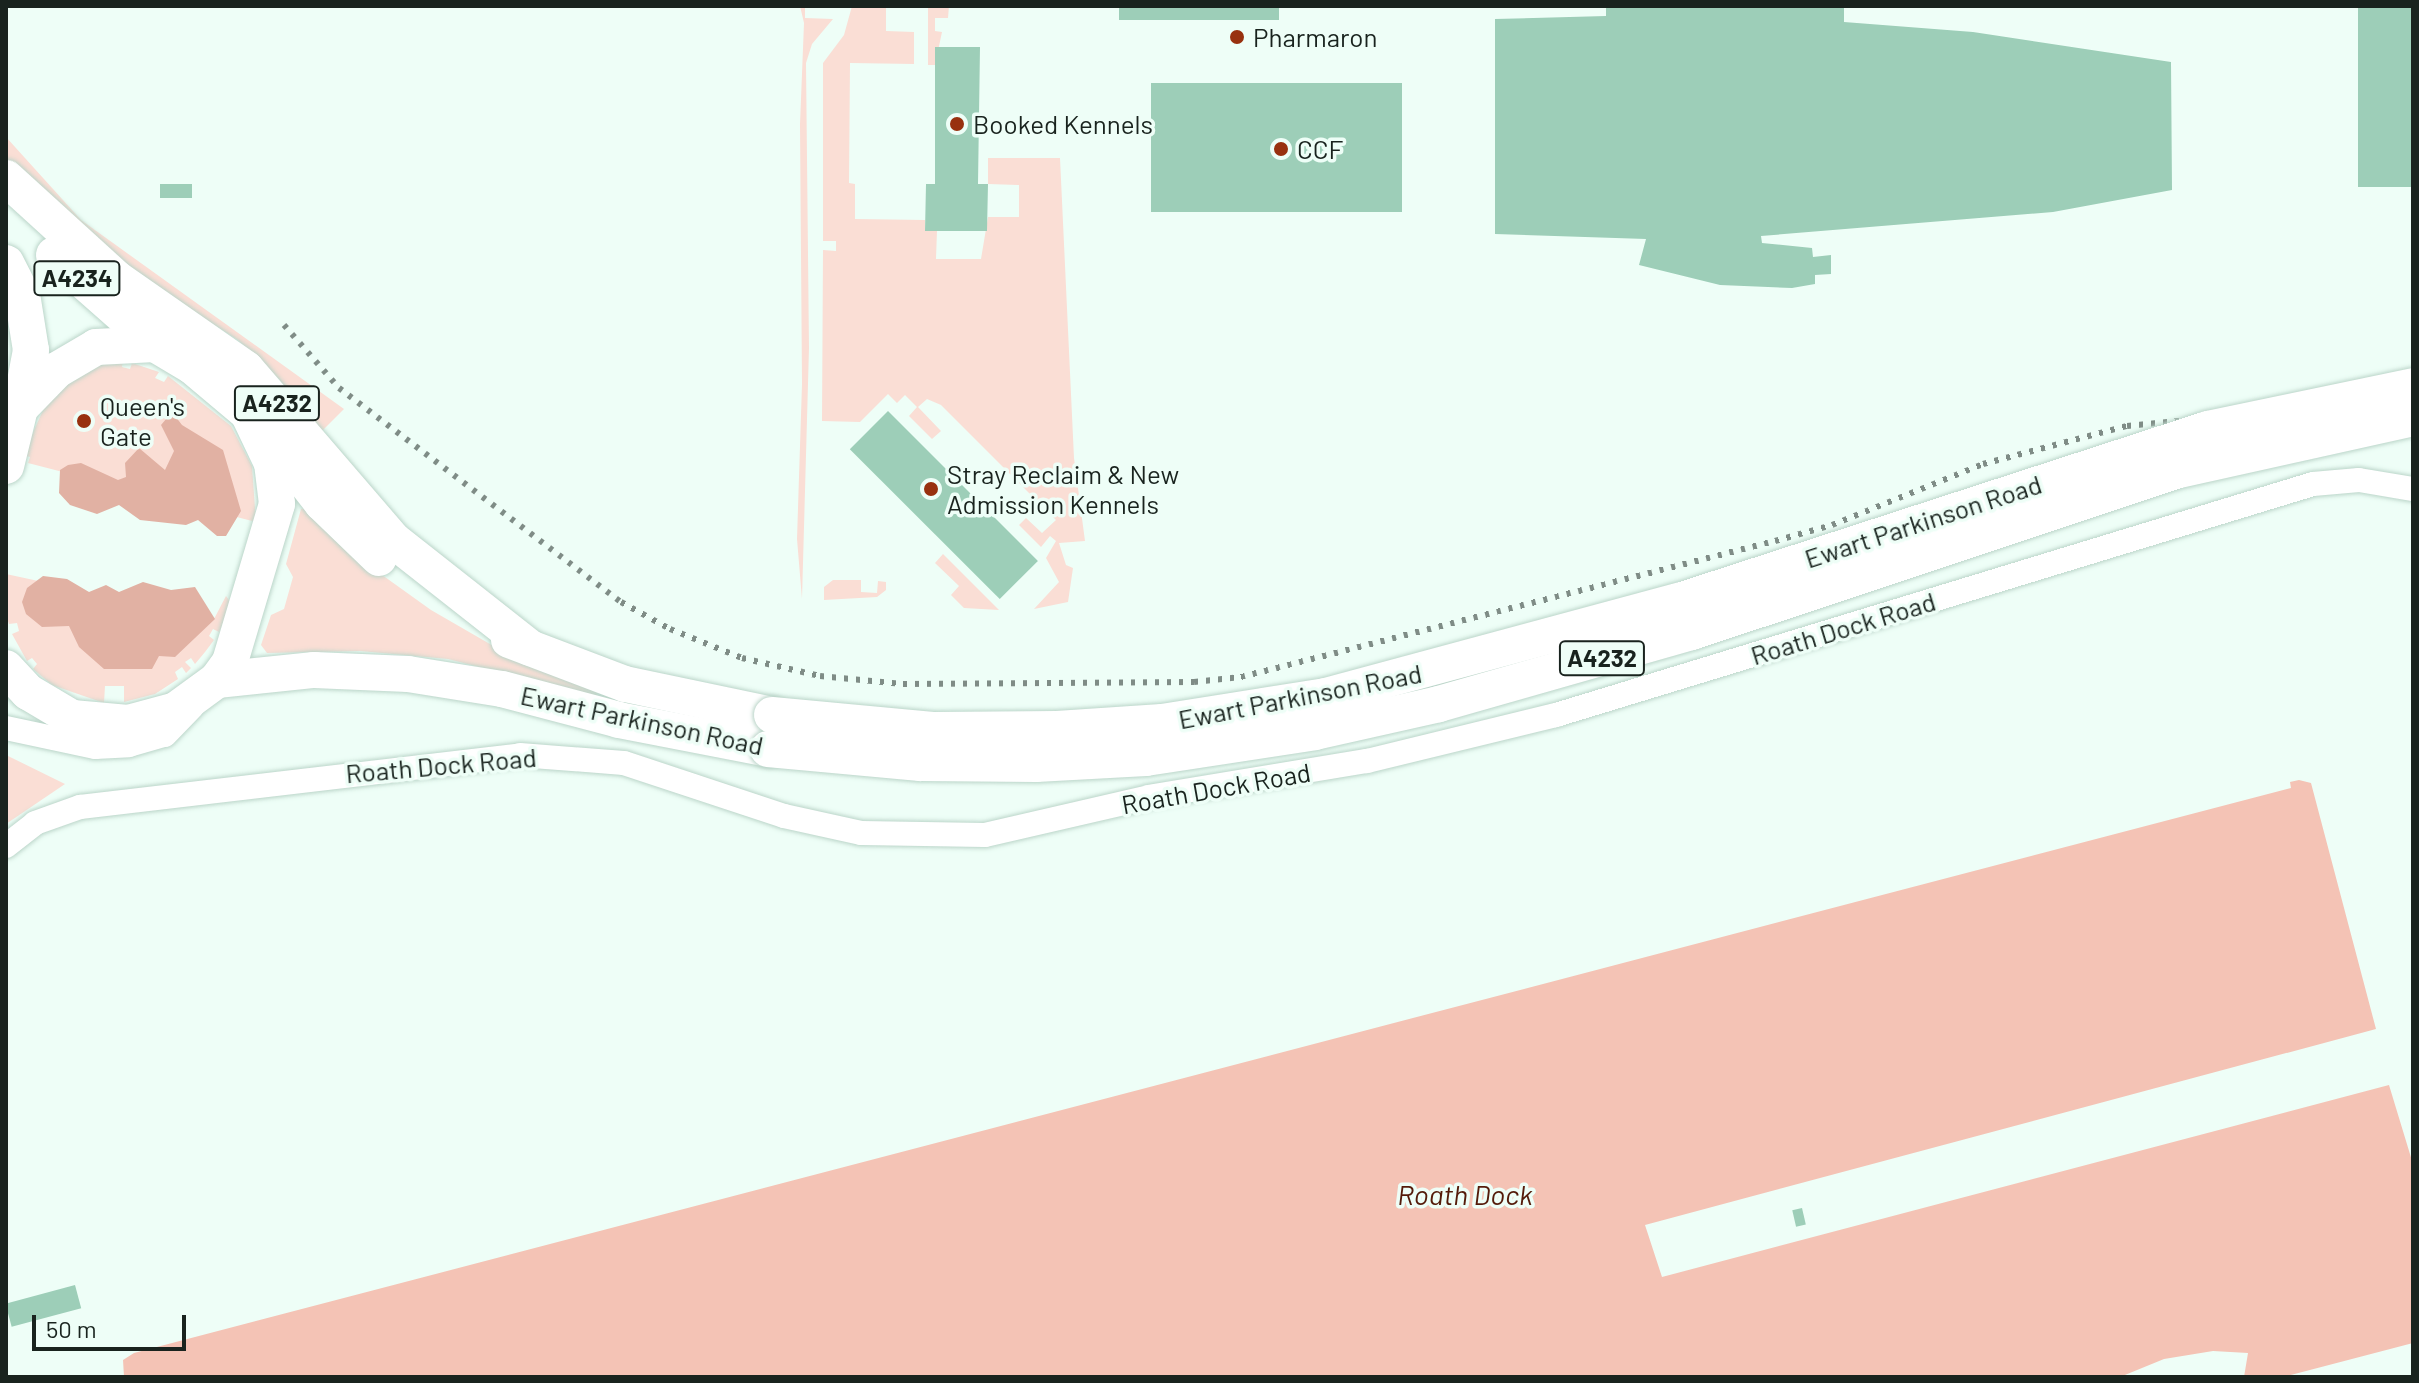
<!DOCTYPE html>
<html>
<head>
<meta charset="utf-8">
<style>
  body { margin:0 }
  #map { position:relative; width:2419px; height:1383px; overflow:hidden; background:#eefef7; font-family:Barlow,sans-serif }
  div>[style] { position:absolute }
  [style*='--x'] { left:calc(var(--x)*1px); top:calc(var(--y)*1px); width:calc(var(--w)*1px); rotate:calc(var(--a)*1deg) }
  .green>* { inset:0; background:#faded5 }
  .forest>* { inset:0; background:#e1b1a3 }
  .water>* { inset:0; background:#f4c3b5 }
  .building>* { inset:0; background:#9dceb8; transform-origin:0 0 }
  .roads { filter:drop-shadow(0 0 2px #bbd5c9) drop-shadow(0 0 2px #bbd5c9) }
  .street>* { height:24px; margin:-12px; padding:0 12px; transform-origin:12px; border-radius:12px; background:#fff }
  .primary>* { height:36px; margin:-18px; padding:0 18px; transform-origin:18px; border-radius:18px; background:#fff }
  .rail>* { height:6px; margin-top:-3px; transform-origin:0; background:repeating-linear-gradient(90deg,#7f8c86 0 4px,transparent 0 12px) }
  .bridges { filter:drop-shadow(0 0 2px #bbd5c9) drop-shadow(0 0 2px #bbd5c9) }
  .primary-bridge>* { height:36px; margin:-18px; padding:0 18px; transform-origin:18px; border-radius:18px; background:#fff }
  .dots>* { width:22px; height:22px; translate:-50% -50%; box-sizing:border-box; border:4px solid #eefef7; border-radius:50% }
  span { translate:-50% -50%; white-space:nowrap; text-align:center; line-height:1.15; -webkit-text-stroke:7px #eefef7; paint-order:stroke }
  .shield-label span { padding:2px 6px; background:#eefef7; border:2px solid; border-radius:6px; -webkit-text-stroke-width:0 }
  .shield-label { font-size:24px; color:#19231e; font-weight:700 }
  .poi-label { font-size:26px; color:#19231e }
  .left { translate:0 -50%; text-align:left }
  .street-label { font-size:26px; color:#19231e }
  .water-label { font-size:28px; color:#541b0a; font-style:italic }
  .frame { position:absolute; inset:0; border:8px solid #19231e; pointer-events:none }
  .scale { position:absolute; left:32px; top:1315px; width:154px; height:36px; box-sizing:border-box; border:4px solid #19231e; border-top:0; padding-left:10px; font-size:24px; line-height:28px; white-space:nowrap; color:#19231e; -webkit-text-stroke:6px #eefef7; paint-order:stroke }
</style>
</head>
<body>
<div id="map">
  <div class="green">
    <div style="clip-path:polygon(800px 6px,805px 6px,805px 18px,833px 19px,812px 44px,806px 63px,809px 348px,802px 599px,797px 539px,802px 384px,800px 124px,804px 23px)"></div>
    <div style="clip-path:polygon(852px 6px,886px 6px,886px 31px,914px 32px,914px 64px,850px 63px,849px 183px,855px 184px,855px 219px,925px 220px,925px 231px,937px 231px,936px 259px,981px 259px,988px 217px,1019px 217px,1019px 185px,988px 184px,988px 158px,1060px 158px,1074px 458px,1085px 541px,1059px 543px,1066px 565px,1073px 568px,1068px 602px,1034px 609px,1059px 582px,1046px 558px,1056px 541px,1050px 536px,1041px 547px,1019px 525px,1026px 518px,1042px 533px,1056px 520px,941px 405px,927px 399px,918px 407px,941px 431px,932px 439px,909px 416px,917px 407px,905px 395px,897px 403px,888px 394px,860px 422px,822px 421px,823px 250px,836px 251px,836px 241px,823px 241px,823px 63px,844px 35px)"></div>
    <div style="clip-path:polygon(928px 6px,949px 6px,948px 18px,935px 18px,935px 31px,942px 32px,935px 65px,928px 65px)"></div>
    <div style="clip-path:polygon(6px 137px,81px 220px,344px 409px,320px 433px,279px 379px,238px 340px,136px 275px,6px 166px)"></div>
    <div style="clip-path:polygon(123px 361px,122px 367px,130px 369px,132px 363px,159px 372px,155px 378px,164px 382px,168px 376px,231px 426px,252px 466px,256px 522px,28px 463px,30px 457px,23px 455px,48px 399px,92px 364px)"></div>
    <div style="clip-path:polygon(306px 508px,357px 557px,431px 610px,502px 651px,598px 692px,596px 697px,448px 659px,360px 651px,267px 653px,261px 645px,271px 615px,284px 609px,293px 577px,286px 564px,301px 509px)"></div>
    <div style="clip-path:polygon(943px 554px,999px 610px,964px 608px,951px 595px,959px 586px,935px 563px)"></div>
    <div style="clip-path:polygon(6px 574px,214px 619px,226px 596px,232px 604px,219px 632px,213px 629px,209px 636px,214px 640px,205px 652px,195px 664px,191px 658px,185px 662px,191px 668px,186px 673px,182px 667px,175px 672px,178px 679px,155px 694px,124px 702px,124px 686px,105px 686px,104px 703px,52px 685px,33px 669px,37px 664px,32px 658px,27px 661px,12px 634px,19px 631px,17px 623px,9px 624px,6px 615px)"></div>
    <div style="clip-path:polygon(833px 580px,861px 580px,861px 592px,877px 593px,878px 581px,886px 582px,886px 590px,877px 597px,824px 600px,824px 587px)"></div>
    <div style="clip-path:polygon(6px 755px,65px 784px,6px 824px)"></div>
  </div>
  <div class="forest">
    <div style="clip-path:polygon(172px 412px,182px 425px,223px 450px,241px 511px,226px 536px,217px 536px,198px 520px,186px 525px,140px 520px,119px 505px,97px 514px,70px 505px,59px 493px,60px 470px,68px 465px,81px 463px,118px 480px,126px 477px,125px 463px,139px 448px,165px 470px,174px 451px,161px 425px)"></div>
    <div style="clip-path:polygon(43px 576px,67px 579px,89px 592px,106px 585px,119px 592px,143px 582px,171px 590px,195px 587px,215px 619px,175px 657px,159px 656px,152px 669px,104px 669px,79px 647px,69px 626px,42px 627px,26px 614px,22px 602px,27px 588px)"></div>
  </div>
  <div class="water">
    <div style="clip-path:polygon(2299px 780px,2311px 783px,2376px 1029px,1645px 1225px,1662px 1277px,2389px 1085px,2413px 1164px,2413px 1343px,2283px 1377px,2244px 1377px,2248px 1353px,2213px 1351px,2164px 1359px,2120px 1377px,124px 1377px,123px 1360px,134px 1353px,2291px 788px,2290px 782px)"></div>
  </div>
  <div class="building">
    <div style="left:1119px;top:6px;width:160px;height:14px"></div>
    <div style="clip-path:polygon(1606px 6px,1844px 6px,1844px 22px,1973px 32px,2171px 62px,2172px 190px,2053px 212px,1761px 236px,1762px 243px,1812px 248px,1813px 257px,1831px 255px,1831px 274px,1815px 275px,1815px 284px,1792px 288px,1720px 285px,1639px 265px,1646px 239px,1495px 234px,1495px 19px,1606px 16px)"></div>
    <div style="left:2358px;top:6px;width:55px;height:181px"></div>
    <div style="clip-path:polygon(935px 47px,980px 47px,978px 184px,988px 184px,987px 231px,925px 231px,926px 184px,935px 184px)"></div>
    <div style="left:1151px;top:83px;width:251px;height:129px"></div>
    <div style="left:160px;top:184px;width:32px;height:14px"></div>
    <div style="left:888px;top:411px;width:212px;height:54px;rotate:45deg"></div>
    <div style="left:1802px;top:1208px;width:17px;height:10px;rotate:77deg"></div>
    <div style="left:75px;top:1285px;width:24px;height:72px;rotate:75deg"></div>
  </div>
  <div class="roads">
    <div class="street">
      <div style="--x:6;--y:728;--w:91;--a:12.1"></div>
      <div style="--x:95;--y:747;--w:34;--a:-3"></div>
      <div style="--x:129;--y:745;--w:37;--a:-16"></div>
      <div style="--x:165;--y:735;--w:39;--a:-46"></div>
      <div style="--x:6;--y:846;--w:37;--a:-38"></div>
      <div style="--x:35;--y:823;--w:48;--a:-19.6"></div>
      <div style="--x:80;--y:807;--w:443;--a:-6.7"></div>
      <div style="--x:520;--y:755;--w:104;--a:4.4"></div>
      <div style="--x:624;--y:763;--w:169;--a:18.3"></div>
      <div style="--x:784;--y:816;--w:79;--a:12.4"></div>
      <div style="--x:861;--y:833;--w:124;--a:0.9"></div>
      <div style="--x:985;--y:835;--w:168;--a:-13"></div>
      <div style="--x:1149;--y:797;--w:221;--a:-9.4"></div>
      <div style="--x:1367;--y:761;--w:195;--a:-13.7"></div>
      <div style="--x:1556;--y:715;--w:791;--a:-16.97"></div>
      <div style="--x:2313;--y:484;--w:46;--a:-5"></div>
      <div style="--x:2359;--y:480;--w:55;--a:9.5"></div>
    </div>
    <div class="primary">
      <div style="--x:6;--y:178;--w:150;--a:42.3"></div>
      <div style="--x:117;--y:279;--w:157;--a:34.9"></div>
      <div style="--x:246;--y:369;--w:225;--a:49.3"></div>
      <div style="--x:393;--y:540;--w:174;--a:38.2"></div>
      <div style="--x:54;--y:255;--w:135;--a:41.4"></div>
      <div style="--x:6;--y:263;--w:35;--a:63"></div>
      <div style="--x:22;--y:294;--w:57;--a:80.9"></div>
      <div style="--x:31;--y:350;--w:59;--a:100.7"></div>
      <div style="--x:279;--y:448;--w:70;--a:52"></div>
      <div style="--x:322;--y:503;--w:79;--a:44"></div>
      <div style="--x:6;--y:466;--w:60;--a:-76.4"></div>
      <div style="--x:20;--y:408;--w:53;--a:-45.8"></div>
      <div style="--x:57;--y:370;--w:45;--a:-30.5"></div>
      <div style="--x:96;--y:347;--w:59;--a:-2.9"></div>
      <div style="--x:155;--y:344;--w:43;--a:30.7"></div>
      <div style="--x:192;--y:366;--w:73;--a:40"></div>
      <div style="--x:248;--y:413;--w:55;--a:64.4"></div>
      <div style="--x:272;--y:463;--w:41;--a:83"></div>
      <div style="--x:277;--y:504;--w:165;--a:106.6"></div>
      <div style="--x:230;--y:662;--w:22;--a:126"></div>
      <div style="--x:217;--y:680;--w:51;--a:143.8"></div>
      <div style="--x:176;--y:710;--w:50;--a:164.8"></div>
      <div style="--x:128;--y:723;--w:56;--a:-174.9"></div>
      <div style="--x:72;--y:718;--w:51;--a:-149.4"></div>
      <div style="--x:28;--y:692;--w:33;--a:-133"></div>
      <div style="--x:509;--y:640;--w:124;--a:20.8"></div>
      <div style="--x:625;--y:684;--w:150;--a:11.9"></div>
      <div style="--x:217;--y:680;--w:98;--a:-5.9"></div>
      <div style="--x:314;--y:670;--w:94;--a:2.4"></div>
      <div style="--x:408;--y:674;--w:95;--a:9.1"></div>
      <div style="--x:502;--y:689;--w:121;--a:14.8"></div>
      <div style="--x:619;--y:720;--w:152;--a:11"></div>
    </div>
  </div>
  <div class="rail">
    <div style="--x:284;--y:325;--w:84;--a:48.9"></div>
    <div style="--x:339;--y:388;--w:354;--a:37.2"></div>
    <div style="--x:621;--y:602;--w:56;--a:28.9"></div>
    <div style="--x:670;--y:629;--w:78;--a:21.9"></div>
    <div style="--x:742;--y:658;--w:80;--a:13"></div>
    <div style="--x:820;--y:676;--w:83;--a:5.5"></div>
    <div style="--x:903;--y:684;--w:291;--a:-0.4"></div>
    <div style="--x:1194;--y:682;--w:47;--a:-6.1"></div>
    <div style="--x:1241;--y:677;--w:551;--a:-14.29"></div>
    <div style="--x:1775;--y:541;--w:59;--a:-15.7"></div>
    <div style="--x:1832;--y:525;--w:163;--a:-22"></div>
    <div style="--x:1983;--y:464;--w:149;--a:-14.8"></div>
    <div style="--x:2127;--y:426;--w:153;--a:-5.6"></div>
    <div style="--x:2279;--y:411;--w:135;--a:6"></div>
  </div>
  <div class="bridges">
    <div class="primary-bridge">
      <div style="--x:772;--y:715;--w:164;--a:5.3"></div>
      <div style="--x:935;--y:730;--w:122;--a:-0.5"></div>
      <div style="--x:1057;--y:729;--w:105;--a:-3.8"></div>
      <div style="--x:1162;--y:722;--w:166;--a:-9"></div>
      <div style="--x:1326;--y:696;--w:366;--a:-15.1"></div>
      <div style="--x:1679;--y:601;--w:556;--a:-18.01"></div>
      <div style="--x:2208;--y:429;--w:209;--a:-11.8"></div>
      <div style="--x:768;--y:749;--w:153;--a:5.3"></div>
      <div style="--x:920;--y:763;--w:116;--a:0.5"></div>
      <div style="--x:1036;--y:764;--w:110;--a:-3.1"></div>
      <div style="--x:1146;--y:758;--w:171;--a:-8.7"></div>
      <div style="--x:1315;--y:732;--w:127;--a:-12.7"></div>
      <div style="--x:1439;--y:704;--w:263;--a:-15.9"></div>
      <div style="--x:1692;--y:632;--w:513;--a:-18.4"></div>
      <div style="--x:2179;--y:470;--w:240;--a:-12.5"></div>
    </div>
  </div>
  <div class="dots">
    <div style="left:1237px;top:37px;background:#98310f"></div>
    <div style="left:957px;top:124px;background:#98310f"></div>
    <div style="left:1281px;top:149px;background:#98310f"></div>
    <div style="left:84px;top:421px;background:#98310f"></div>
    <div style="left:931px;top:489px;background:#98310f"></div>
  </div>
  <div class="shield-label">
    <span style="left:77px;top:278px">A4234</span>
    <span style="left:277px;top:403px">A4232</span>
    <span style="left:1602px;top:658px">A4232</span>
  </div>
  <div class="poi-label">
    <span class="left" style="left:1253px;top:37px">Pharmaron</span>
    <span class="left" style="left:973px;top:124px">Booked Kennels</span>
    <span class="left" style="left:1297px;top:149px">CCF</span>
    <span class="left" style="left:100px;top:421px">Queen's<br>Gate</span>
    <span class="left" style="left:947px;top:489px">Stray Reclaim &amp; New<br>Admission Kennels</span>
  </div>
  <div class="street-label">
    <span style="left:1923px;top:521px;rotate:-18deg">Ewart Parkinson Road</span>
    <span style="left:1843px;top:628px;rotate:-17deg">Roath Dock Road</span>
    <span style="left:1300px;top:696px;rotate:-11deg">Ewart Parkinson Road</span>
    <span style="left:642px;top:720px;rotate:12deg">Ewart Parkinson Road</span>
    <span style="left:441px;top:765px;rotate:-5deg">Roath Dock Road</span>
    <span style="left:1216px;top:788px;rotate:-10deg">Roath Dock Road</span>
  </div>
  <div class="water-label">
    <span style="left:1465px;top:1194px">Roath Dock</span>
  </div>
  <div class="frame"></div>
  <div class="scale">50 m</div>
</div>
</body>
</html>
